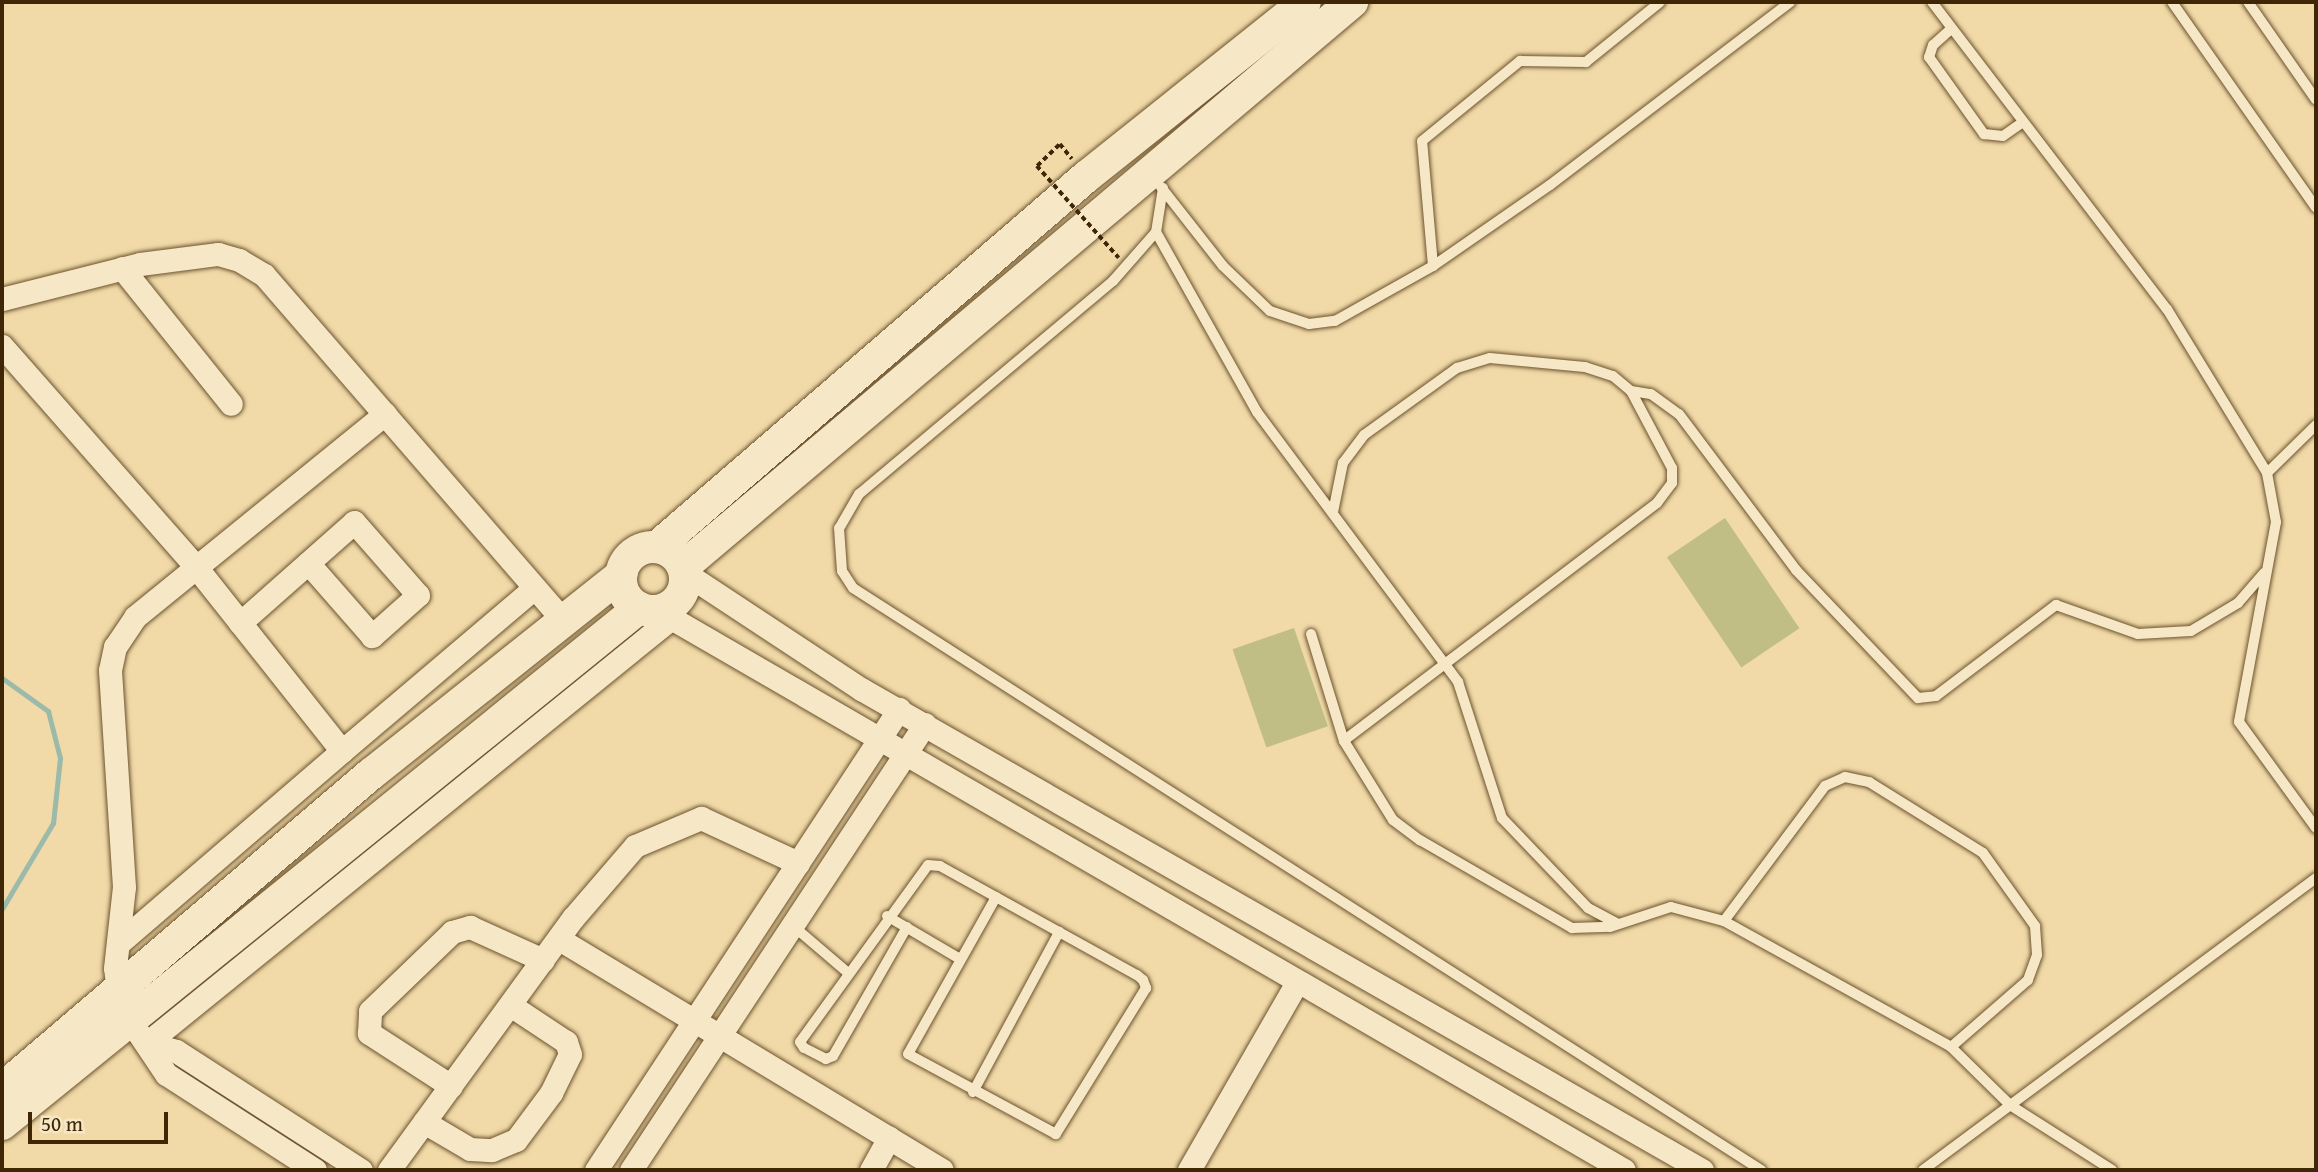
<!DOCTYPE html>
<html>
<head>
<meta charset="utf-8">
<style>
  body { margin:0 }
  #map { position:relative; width:2318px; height:1172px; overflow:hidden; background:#f1daa8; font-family:"Gentium Book Plus",serif }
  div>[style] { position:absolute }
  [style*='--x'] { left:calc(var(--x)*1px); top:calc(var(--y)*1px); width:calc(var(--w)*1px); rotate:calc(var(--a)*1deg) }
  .green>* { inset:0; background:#c0be84; transform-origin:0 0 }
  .stream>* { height:5px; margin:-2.5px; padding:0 2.5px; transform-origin:2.5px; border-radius:2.5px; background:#9bbaaa }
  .path>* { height:3.5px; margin-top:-1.75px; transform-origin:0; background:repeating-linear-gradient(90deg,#3f2606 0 5px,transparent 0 8.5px) }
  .roads { filter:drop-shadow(0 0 2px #6c532e) drop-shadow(0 0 2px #6c532e) }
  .lane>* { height:10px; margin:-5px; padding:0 5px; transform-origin:5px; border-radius:5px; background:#f6e7c6 }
  .street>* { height:23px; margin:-11.5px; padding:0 11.5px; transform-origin:11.5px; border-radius:11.5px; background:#f6e7c6 }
  .secondary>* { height:32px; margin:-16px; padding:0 16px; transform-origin:16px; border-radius:16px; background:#f6e7c6 }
  .secondary>.ring { margin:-16px; padding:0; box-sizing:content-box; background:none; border:32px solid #f6e7c6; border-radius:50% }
  .path-bridge>* { height:3.5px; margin-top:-1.75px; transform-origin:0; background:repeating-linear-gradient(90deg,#3f2606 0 5px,transparent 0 8.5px) }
  span { translate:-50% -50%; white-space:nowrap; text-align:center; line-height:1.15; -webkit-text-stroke:6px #f6e7c6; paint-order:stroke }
  .frame { position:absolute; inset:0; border:4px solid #3f2606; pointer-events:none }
  .scale { position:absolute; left:28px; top:1112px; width:140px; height:32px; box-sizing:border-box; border:4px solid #3f2606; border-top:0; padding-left:9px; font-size:21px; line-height:24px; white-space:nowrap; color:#3f2606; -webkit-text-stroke:5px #f6e7c6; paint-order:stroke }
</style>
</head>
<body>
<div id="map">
  <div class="green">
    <div style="left:1725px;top:518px;width:133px;height:70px;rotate:56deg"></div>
    <div style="left:1294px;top:628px;width:104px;height:65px;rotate:71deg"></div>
  </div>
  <div class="stream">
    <div style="--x:2;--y:678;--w:57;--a:35.7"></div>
    <div style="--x:48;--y:711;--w:49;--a:75.7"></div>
    <div style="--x:60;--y:758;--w:65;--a:96.1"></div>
    <div style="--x:53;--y:823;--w:100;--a:120.7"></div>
  </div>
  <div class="path">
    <div style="--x:1037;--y:166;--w:32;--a:-44"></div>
    <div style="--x:1060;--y:144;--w:19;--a:51"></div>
  </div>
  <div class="roads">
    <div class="lane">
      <div style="--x:1932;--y:2;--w:387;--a:52.6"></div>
      <div style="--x:2167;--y:309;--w:192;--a:58.6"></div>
      <div style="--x:2267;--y:473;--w:50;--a:79.6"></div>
      <div style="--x:2276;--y:522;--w:203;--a:100.5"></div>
      <div style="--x:2239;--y:722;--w:131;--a:54"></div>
      <div style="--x:2172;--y:2;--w:251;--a:55"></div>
      <div style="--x:2248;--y:2;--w:119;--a:55.2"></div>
      <div style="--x:1951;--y:29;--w:24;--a:138"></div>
      <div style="--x:1933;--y:45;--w:13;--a:108"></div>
      <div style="--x:1929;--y:57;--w:95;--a:54.5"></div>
      <div style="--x:1984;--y:134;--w:19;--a:6"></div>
      <div style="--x:2003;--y:136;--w:24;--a:-35"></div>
      <div style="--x:1161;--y:187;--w:100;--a:51.9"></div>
      <div style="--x:1223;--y:266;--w:65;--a:43.8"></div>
      <div style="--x:1270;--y:311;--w:41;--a:18.4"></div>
      <div style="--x:1309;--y:324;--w:26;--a:-7"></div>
      <div style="--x:1335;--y:321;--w:112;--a:-29.3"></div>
      <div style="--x:1433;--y:266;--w:142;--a:-34.7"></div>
      <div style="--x:1550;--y:185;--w:302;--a:-37.3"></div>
      <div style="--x:1163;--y:188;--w:45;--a:99"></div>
      <div style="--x:1156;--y:232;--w:206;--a:60.7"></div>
      <div style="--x:1257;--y:412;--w:337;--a:53.3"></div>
      <div style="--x:1458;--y:682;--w:143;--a:72.1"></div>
      <div style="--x:1502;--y:818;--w:124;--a:46.3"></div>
      <div style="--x:1588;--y:908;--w:34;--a:28"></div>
      <div style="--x:1156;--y:232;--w:65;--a:131.3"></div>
      <div style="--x:1113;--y:281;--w:331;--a:140"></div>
      <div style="--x:859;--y:494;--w:39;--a:120"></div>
      <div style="--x:839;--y:528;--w:43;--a:86"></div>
      <div style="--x:842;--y:571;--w:20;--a:57"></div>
      <div style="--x:853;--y:588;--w:1079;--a:32.66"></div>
      <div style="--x:1433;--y:266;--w:125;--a:-95"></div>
      <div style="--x:1422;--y:141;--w:127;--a:-39.2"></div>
      <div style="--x:1520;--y:61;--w:66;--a:0.9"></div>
      <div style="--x:1586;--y:62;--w:95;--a:-39"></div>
      <div style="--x:1631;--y:391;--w:20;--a:9"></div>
      <div style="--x:1651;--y:394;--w:34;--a:36"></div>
      <div style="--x:1679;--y:414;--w:195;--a:53.1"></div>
      <div style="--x:1796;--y:570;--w:177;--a:46.4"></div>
      <div style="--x:1918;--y:698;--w:18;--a:-6"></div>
      <div style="--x:1936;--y:696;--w:151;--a:-37.2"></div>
      <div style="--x:2056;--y:605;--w:87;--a:19.5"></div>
      <div style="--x:2138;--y:634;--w:53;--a:-3.2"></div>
      <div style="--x:2191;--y:631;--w:55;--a:-30.8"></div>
      <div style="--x:2238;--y:603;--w:40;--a:-49"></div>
      <div style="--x:2267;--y:473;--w:69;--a:-44.4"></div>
      <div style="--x:1333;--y:512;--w:50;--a:-78.5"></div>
      <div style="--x:1343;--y:463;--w:35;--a:-53"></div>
      <div style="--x:1364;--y:435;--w:115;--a:-35.8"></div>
      <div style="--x:1457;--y:368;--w:34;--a:-17"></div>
      <div style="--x:1490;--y:358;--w:95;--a:5.4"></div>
      <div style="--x:1585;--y:367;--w:29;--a:18"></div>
      <div style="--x:1613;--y:376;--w:23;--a:40"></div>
      <div style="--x:1631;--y:391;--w:87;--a:62"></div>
      <div style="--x:1672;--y:468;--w:15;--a:90"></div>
      <div style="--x:1672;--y:483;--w:25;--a:127"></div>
      <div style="--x:1657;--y:503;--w:393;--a:142.8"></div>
      <div style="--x:1311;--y:634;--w:112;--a:72.9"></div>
      <div style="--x:1344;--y:741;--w:93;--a:58.2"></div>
      <div style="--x:1393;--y:820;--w:34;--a:37"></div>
      <div style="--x:1420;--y:840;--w:176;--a:30.1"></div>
      <div style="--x:1572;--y:928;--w:38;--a:-2"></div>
      <div style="--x:1610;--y:927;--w:64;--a:-18.2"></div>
      <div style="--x:1671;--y:907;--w:55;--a:14.8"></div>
      <div style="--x:1724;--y:921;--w:260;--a:29"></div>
      <div style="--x:1951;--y:1047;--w:83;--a:44.5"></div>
      <div style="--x:2010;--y:1105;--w:121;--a:32.5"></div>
      <div style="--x:887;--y:916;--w:85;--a:30.5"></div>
      <div style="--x:1724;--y:921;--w:169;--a:-53.2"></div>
      <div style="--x:1825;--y:786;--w:22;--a:-24"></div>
      <div style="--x:1845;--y:777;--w:25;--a:12"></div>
      <div style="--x:1869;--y:782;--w:134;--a:31.9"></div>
      <div style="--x:1983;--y:853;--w:90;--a:54.5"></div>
      <div style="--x:2035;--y:926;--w:29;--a:86"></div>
      <div style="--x:2037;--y:955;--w:27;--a:110"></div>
      <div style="--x:2028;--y:980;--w:102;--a:139"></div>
      <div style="--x:792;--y:925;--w:72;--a:40.5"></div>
      <div style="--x:907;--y:927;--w:149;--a:119.8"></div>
      <div style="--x:833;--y:1056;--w:8;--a:157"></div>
      <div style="--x:826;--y:1059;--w:25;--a:-153"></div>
      <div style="--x:804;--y:1048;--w:7;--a:-124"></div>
      <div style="--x:800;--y:1042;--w:218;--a:-54.1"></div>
      <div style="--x:928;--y:865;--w:12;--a:5"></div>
      <div style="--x:940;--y:866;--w:225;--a:29"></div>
      <div style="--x:1137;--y:975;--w:8;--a:40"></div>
      <div style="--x:1143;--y:980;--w:9;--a:69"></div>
      <div style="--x:1146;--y:988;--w:172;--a:121.7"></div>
      <div style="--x:1056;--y:1134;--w:168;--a:-151.6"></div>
      <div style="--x:908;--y:1054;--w:180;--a:-60.7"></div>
      <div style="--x:973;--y:1092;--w:182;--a:-61.7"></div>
      <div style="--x:1923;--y:1170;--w:490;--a:-36.6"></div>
    </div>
    <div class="street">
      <div style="--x:122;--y:268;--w:174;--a:51.3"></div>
      <div style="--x:2;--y:299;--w:142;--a:-14.2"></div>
      <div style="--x:140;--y:264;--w:79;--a:-7.3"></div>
      <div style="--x:218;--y:254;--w:22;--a:16"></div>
      <div style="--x:239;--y:260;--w:29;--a:31"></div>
      <div style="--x:264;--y:275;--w:454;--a:49.1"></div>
      <div style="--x:2;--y:346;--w:294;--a:48.7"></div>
      <div style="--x:196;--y:567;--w:235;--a:51.6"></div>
      <div style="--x:342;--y:751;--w:294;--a:139.3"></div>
      <div style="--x:685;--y:573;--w:211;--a:33.4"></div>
      <div style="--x:861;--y:689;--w:969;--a:29.77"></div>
      <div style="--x:659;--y:611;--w:1115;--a:30.08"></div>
      <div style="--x:240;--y:623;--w:152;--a:-41.5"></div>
      <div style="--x:354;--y:522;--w:97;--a:48.8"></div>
      <div style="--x:418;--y:595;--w:62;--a:138.3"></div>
      <div style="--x:372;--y:636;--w:97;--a:-131.2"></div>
      <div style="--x:342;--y:751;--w:252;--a:-40.3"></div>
      <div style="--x:559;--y:939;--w:447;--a:31.1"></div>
      <div style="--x:147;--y:1043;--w:673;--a:-39.03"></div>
      <div style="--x:147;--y:1043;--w:30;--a:15"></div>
      <div style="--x:176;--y:1051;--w:220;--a:32.8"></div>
      <div style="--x:451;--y:1086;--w:98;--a:-147.1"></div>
      <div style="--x:369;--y:1033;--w:22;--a:-87"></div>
      <div style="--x:370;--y:1011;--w:114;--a:-43.9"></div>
      <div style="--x:452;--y:932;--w:19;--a:-16"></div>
      <div style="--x:470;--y:927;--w:80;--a:24.3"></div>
      <div style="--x:424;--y:1122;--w:53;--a:30.4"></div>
      <div style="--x:470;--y:1149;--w:22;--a:3"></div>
      <div style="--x:492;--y:1150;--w:26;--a:-23"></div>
      <div style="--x:516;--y:1140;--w:59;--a:-53.3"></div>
      <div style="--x:551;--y:1093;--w:43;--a:-64"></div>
      <div style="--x:570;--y:1054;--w:13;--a:-108"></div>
      <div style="--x:566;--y:1042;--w:67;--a:-146.5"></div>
      <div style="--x:315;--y:1170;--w:177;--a:-147.2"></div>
      <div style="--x:166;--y:1074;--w:84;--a:-123.9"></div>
      <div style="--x:119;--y:1004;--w:36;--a:-96"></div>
      <div style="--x:115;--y:968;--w:81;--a:-83.7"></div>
      <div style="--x:124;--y:887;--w:217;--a:-93.7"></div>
      <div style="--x:110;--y:670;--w:24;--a:-78"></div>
      <div style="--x:115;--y:647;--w:36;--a:-56"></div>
      <div style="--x:135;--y:617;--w:322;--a:-39.1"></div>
      <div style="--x:389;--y:1170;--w:312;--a:-53.9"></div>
      <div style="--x:573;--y:918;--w:95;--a:-49.3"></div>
      <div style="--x:635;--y:846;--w:72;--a:-23"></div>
      <div style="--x:701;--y:818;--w:107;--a:24.9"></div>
      <div style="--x:596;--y:1170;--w:552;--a:-56.68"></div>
      <div style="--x:631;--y:1170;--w:534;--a:-56.61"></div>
      <div style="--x:871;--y:1170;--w:37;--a:-61"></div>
      <div style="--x:1189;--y:1170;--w:215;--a:-60.1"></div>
    </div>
    <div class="secondary">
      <div class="ring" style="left:621px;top:547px;width:32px;height:32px"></div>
      <div style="--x:657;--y:547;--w:567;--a:-40.78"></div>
      <div style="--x:1086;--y:177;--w:280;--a:-38.6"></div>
      <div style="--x:683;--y:567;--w:876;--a:-40.18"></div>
      <div style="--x:2;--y:1089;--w:485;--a:-40.5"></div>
      <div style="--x:371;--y:774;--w:320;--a:-38.5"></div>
      <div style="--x:2;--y:1124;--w:820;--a:-39.01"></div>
    </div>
  </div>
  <div class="path-bridge">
    <div style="--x:1037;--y:166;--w:123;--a:48.3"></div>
  </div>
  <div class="frame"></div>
  <div class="scale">50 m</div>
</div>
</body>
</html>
